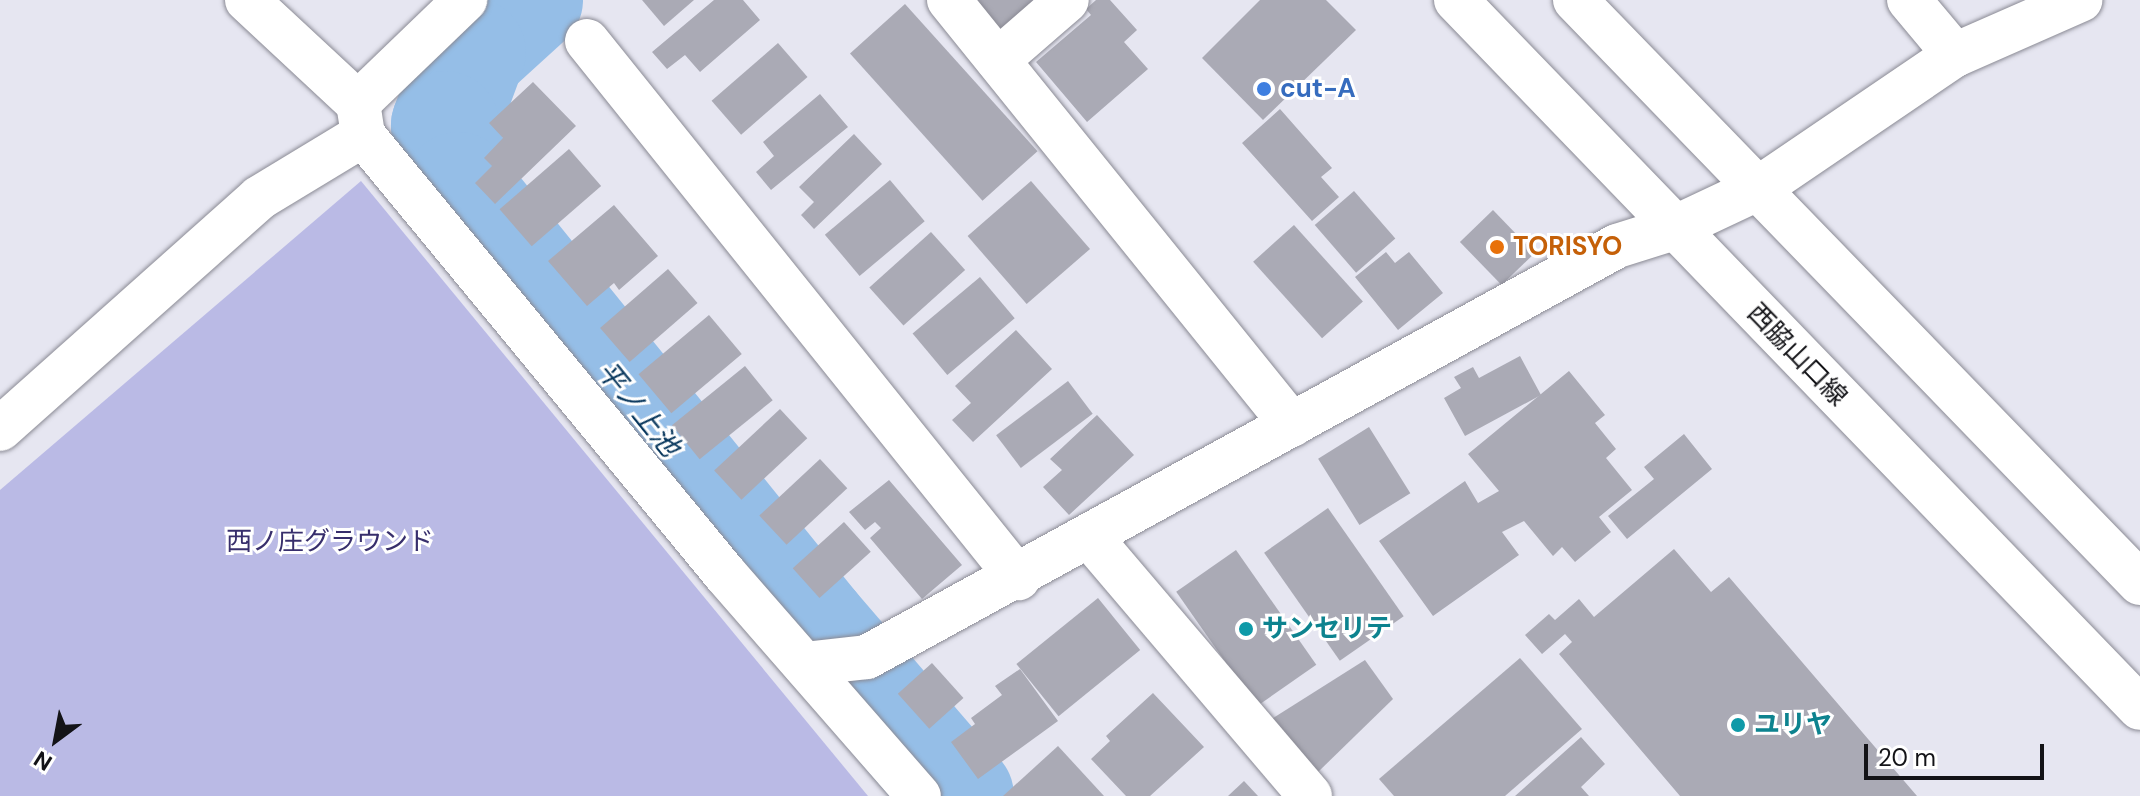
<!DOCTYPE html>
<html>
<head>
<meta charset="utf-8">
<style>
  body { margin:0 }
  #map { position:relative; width:2140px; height:796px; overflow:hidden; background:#e6e6f1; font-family:"DM Sans","Noto Sans JP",sans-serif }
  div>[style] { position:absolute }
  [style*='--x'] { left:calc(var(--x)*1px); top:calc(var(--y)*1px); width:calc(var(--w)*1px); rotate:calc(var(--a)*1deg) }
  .green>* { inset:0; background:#babae5 }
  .river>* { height:108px; margin:-54px; padding:0 54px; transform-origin:54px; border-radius:54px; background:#95bee7 }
  .building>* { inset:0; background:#aaaab5; transform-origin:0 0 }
  .roads { filter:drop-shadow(0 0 2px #8a8a94) drop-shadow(0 0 2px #8a8a94) }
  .street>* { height:44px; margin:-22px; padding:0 22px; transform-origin:22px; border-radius:22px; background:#fff }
  .secondary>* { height:44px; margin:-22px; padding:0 22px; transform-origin:22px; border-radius:22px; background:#fff }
  .dots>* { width:22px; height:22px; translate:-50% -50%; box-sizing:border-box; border:4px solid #fff; border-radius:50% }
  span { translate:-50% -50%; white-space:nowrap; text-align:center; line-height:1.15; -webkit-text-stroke:6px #fff; paint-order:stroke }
  .shop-label { font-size:26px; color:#366cbe; font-weight:700 }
  .left { translate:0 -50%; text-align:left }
  .food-label { font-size:26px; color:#c56008; font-weight:700 }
  .street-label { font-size:26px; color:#131317 }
  .park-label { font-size:26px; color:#372e6c }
  .culture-label { font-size:26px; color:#0d838f; font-weight:700 }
  .water-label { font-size:28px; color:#07365c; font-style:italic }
  .north { position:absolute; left:16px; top:700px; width:80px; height:80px; -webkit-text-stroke:6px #fff; paint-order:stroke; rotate:212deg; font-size:22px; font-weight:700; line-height:32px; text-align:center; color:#131317 }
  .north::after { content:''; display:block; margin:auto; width:28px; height:36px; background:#131317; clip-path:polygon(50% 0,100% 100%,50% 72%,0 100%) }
  .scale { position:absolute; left:1864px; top:744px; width:180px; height:36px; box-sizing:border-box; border:4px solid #131317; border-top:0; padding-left:10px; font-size:24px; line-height:28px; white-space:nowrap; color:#131317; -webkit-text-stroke:6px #fff; paint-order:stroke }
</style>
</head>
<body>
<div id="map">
  <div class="green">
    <div style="clip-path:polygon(361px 181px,868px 796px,0 796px,0 490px)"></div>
  </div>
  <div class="river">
    <div style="--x:529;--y:0;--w:77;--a:137.6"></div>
    <div style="--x:472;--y:52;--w:78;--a:110.3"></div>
    <div style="--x:445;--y:125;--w:62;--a:78"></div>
    <div style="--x:458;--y:186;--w:566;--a:51.02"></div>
    <div style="--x:814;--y:626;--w:224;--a:49.3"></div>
  </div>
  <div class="building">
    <div style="clip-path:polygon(642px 0,694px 0,664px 26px)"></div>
    <div style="clip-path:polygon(714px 0,743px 0,760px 20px,700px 72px,685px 55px,667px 69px,652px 52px)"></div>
    <div style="clip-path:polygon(975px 0,1038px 0,1000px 31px)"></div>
    <div style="clip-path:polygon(1096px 0,1110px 0,1137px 30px,1124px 42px,1148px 69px,1087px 122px,1036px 62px,1091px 15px,1086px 9px)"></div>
    <div style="clip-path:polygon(1260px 0,1326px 0,1356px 30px,1263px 120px,1202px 58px)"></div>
    <div style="left:905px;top:4px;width:198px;height:74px;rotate:48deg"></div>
    <div style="left:778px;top:43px;width:45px;height:88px;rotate:49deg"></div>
    <div style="clip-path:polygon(533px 82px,576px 126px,495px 204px,475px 183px,492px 166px,484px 158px,503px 138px,489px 123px)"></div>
    <div style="clip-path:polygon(820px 94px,848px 127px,771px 190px,756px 172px,774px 156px,763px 142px)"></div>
    <div style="clip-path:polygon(1280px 109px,1332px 168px,1321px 177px,1339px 197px,1312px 221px,1242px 143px)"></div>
    <div style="clip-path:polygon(854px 134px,882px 164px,814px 229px,801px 215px,814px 202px,799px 187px)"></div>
    <div style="left:569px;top:149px;width:49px;height:92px;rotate:49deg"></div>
    <div style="left:890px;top:180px;width:54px;height:85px;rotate:50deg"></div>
    <div style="left:1031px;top:181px;width:90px;height:84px;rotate:49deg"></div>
    <div style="left:1354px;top:191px;width:63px;height:52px;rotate:49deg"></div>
    <div style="clip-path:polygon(614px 205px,658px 256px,619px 290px,614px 283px,587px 306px,548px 261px)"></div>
    <div style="left:1493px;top:210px;width:60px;height:46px;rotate:46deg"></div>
    <div style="left:1294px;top:225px;width:103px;height:55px;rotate:48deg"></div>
    <div style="left:931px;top:232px;width:51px;height:83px;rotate:48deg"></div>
    <div style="clip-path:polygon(1386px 252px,1395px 263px,1409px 252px,1443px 293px,1398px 330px,1355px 277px)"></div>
    <div style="left:668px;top:269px;width:45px;height:90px;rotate:49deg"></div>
    <div style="left:980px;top:277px;width:54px;height:88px;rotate:50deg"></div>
    <div style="left:709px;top:315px;width:51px;height:92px;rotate:50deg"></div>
    <div style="clip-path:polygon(1016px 330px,1052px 369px,973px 442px,952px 420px,971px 403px,955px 386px)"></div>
    <div style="clip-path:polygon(1520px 356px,1541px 395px,1465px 436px,1444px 398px,1461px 388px,1454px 377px,1473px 367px,1479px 378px)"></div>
    <div style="left:745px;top:366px;width:44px;height:94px;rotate:51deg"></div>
    <div style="clip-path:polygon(1569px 371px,1605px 415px,1595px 423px,1616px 449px,1606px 458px,1632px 490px,1599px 517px,1611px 532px,1575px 562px,1562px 547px,1553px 556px,1524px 521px,1502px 532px,1519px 555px,1433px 616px,1379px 541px,1465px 481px,1478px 503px,1499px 491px,1468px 454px)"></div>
    <div style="left:1068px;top:381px;width:41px;height:90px;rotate:53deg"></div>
    <div style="left:780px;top:409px;width:40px;height:90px;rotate:47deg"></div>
    <div style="clip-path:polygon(1097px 415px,1134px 455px,1069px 515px,1043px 487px,1062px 470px,1050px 459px)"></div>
    <div style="left:1369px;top:427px;width:78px;height:60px;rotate:58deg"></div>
    <div style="clip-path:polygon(1684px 434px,1712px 469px,1627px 539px,1608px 516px,1654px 479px,1644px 467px)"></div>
    <div style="left:820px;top:459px;width:40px;height:83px;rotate:47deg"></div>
    <div style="clip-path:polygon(889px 480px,962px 565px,922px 599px,870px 538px,881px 528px,875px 522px,865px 530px,849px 512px)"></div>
    <div style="left:1328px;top:508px;width:132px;height:78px;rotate:55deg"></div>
    <div style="left:844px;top:522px;width:40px;height:69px;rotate:48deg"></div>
    <div style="clip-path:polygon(1674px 549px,1711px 592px,1729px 577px,1917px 796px,1680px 796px,1559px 654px,1572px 642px,1565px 634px,1542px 654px,1525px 635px,1549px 614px,1555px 620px,1579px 599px,1594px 617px)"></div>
    <div style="left:1236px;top:550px;width:140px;height:73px;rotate:55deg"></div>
    <div style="left:1098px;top:598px;width:67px;height:105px;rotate:51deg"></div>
    <div style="clip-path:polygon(1520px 658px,1582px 729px,1505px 796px,1394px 796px,1379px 779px)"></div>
    <div style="clip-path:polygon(1365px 660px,1393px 699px,1317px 773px,1267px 722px)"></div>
    <div style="left:932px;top:663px;width:47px;height:46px;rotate:48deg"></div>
    <div style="clip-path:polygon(1020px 669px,1058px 721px,978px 779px,951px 742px,975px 724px,971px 718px,1002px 695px,995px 686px)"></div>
    <div style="clip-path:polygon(1153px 693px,1204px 747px,1150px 796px,1126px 796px,1091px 759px,1110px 741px,1106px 736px)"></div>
    <div style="clip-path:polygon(1581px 737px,1605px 764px,1581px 787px,1589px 796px,1515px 796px)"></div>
    <div style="clip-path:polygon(1058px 746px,1104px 796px,1003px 796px)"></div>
    <div style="clip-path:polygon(1244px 781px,1258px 796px,1228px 796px)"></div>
  </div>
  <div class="roads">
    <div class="street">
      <div style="--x:247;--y:0;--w:151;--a:42.9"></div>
      <div style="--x:358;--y:103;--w:32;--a:81"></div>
      <div style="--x:363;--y:135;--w:569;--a:50.49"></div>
      <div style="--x:725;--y:574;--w:295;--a:48.9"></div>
      <div style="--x:949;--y:0;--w:546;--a:51.09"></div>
      <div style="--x:1909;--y:0;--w:72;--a:50.1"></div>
      <div style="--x:1955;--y:55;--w:137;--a:-23.7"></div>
      <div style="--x:587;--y:41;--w:689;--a:51.25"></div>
      <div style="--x:998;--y:60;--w:91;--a:-41"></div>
      <div style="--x:358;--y:103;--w:149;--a:-43.9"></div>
      <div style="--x:0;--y:429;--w:347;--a:-41.7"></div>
      <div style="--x:259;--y:198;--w:122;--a:-31.2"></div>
      <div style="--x:1089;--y:536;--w:341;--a:49.6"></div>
      <div style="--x:804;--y:664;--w:63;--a:-6.3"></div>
      <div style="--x:867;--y:657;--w:855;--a:-28.72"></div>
      <div style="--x:1617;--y:246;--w:60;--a:-17.5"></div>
      <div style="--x:1674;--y:228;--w:94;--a:-25.2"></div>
      <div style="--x:1759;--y:188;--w:237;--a:-34.2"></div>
    </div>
    <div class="secondary">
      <div style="--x:1456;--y:0;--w:984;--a:45.99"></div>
      <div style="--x:1575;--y:0;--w:812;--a:45.9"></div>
    </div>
  </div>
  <div class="dots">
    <div style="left:1264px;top:89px;background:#3f7fe0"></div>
    <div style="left:1497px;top:247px;background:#e8710a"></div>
    <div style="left:1246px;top:629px;background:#0f9aa8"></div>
    <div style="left:1738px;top:725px;background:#0f9aa8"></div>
  </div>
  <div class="shop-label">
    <span class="left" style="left:1280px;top:89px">cut-A</span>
  </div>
  <div class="food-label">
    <span class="left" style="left:1513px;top:247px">TORISYO</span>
  </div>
  <div class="street-label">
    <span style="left:1797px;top:355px;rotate:46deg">西脇山口線</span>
  </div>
  <div class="park-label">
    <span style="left:330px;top:542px">西ノ庄グラウンド</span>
  </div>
  <div class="culture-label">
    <span class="left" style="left:1262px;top:629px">サンセリテ</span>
    <span class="left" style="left:1754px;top:725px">ユリヤ</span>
  </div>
  <div class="water-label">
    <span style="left:638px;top:409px;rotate:51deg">平ノ上池</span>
  </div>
  <div class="north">N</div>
  <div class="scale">20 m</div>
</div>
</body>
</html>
